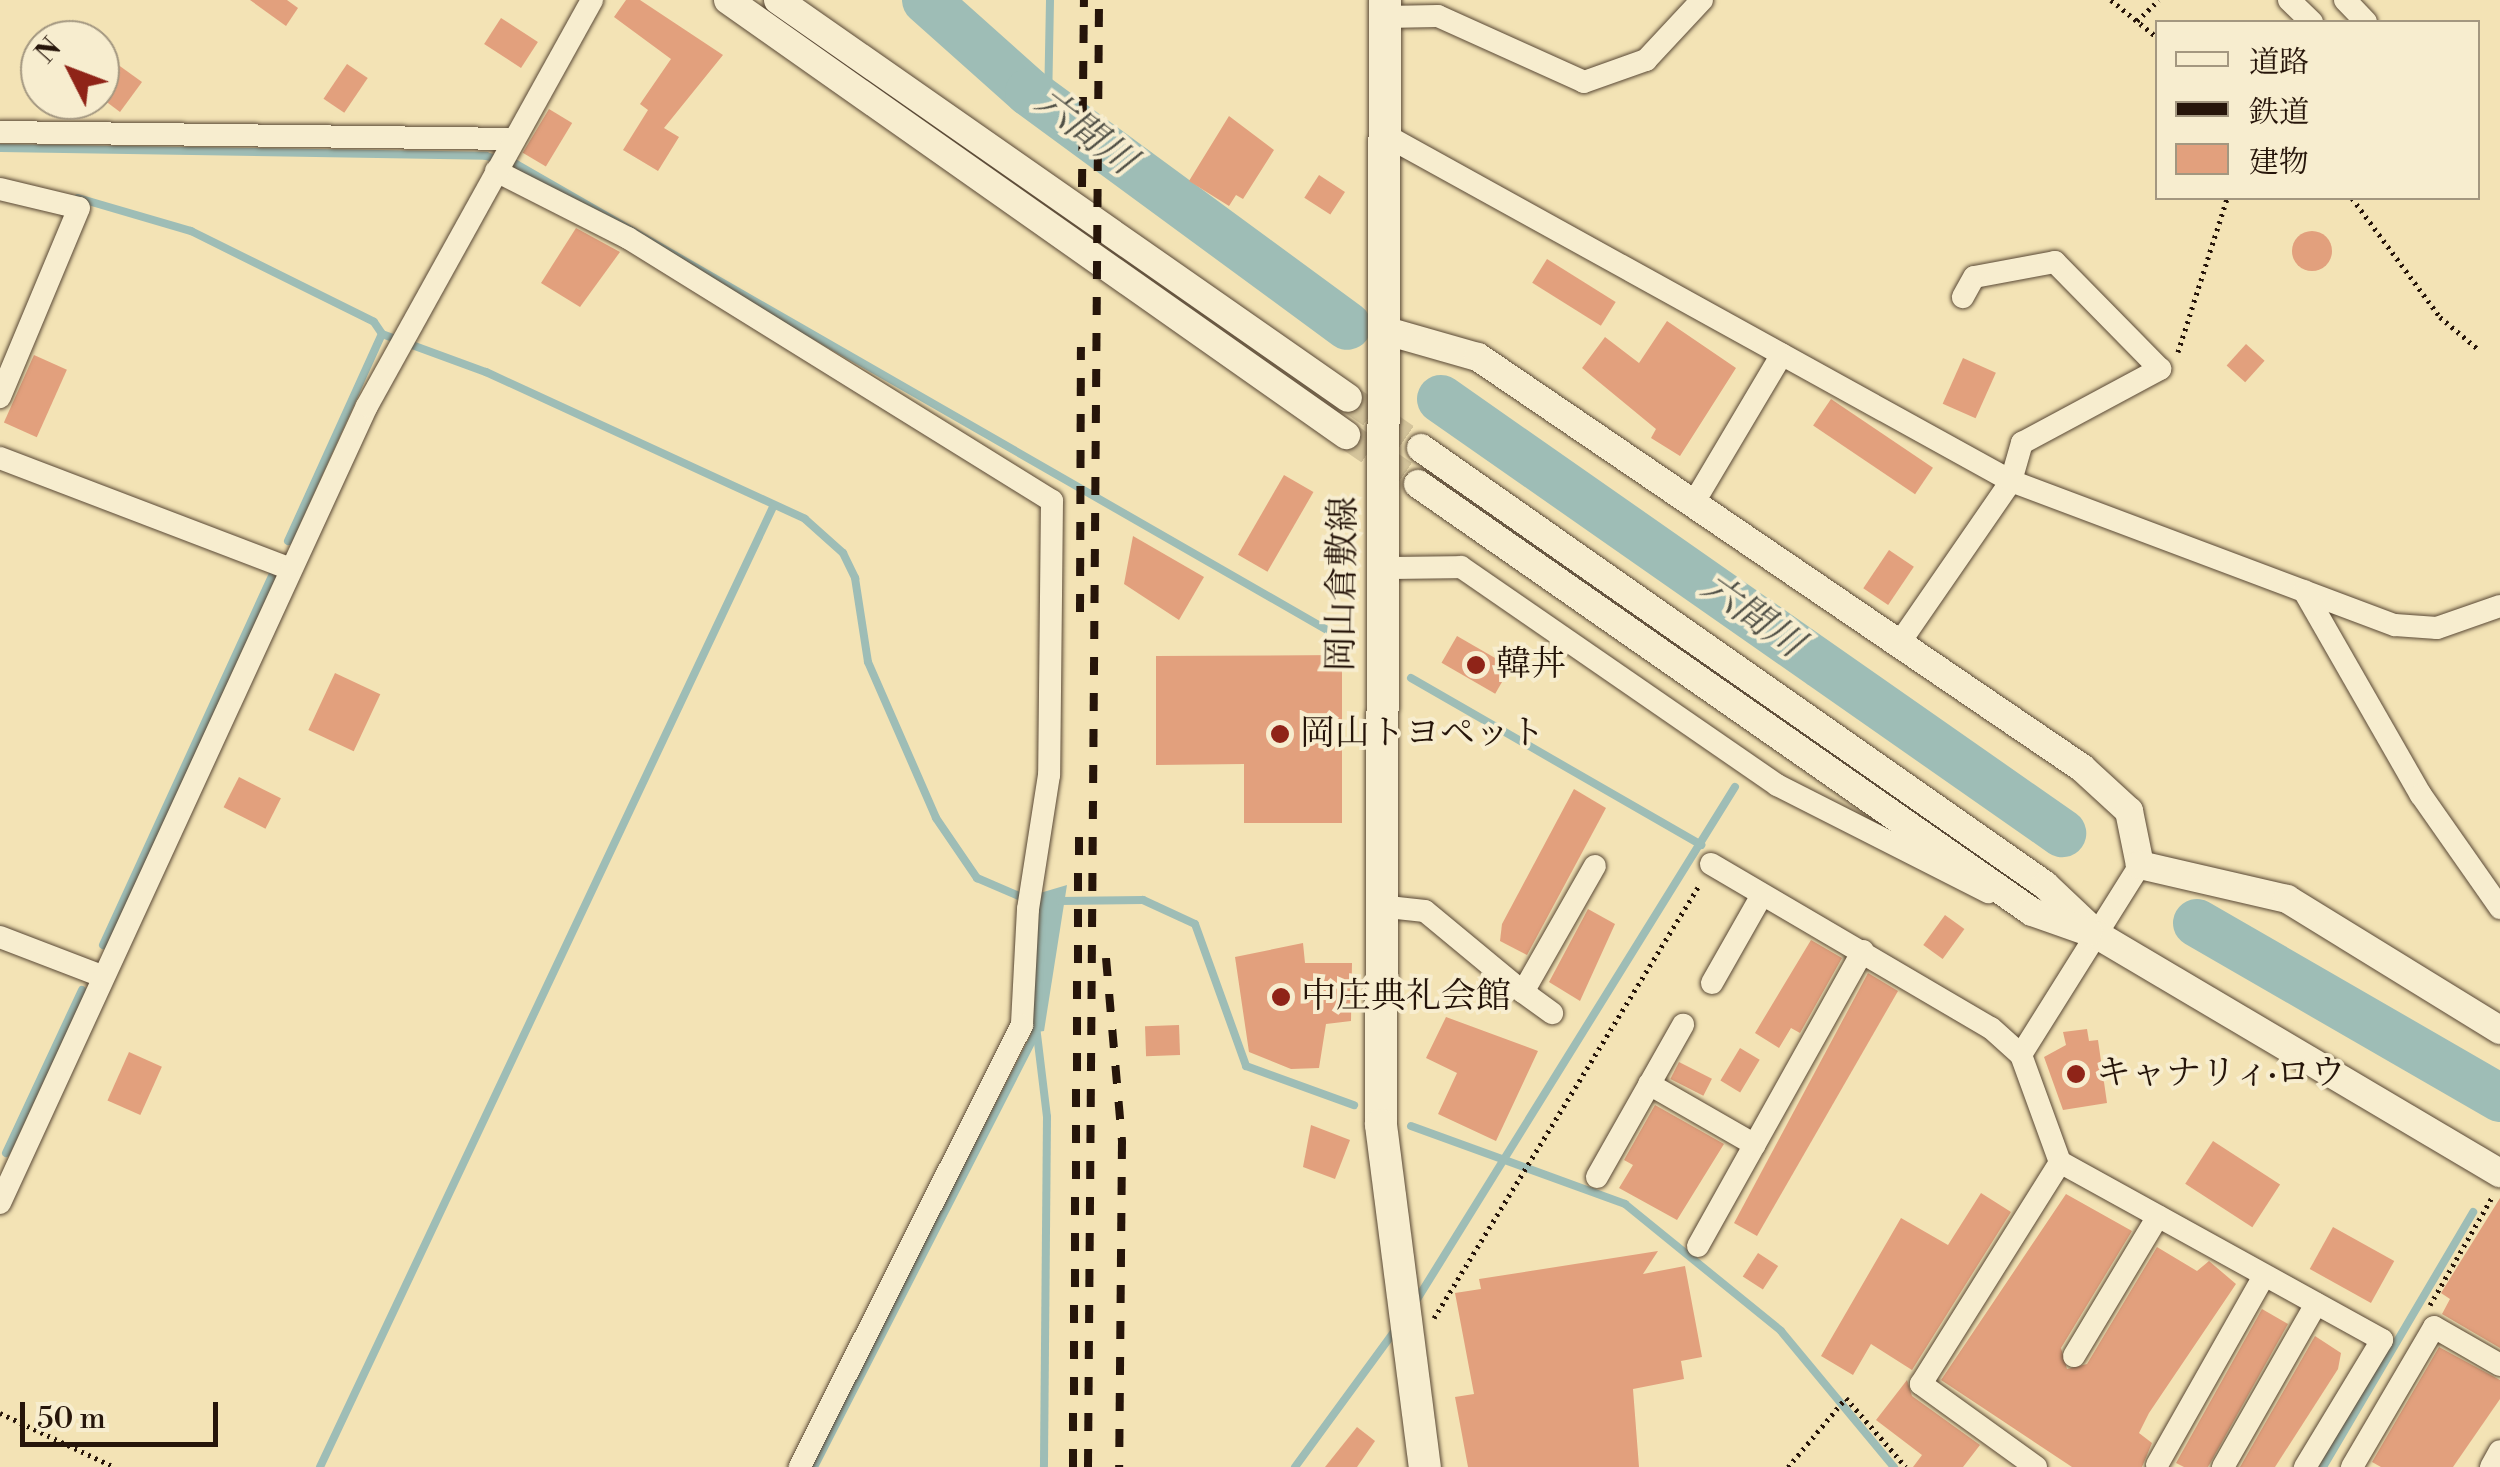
<!DOCTYPE html>
<html>
<head>
<meta charset="utf-8">
<style>
  body { margin:0 }
  #map { position:relative; width:2500px; height:1467px; overflow:hidden; background:#f3e3b5; font-family:"Libre Bodoni","Noto Serif JP",serif }
  div>[style] { position:absolute }
  [style*='--x'] { left:calc(var(--x)*1px); top:calc(var(--y)*1px); width:calc(var(--w)*1px); rotate:calc(var(--a)*1deg) }
  .water>* { inset:0; background:#9ebdb6 }
  .stream>* { height:8px; margin:-4px; padding:0 4px; transform-origin:4px; border-radius:4px; background:#9ebdb6 }
  .river>* { height:48px; margin:-24px; padding:0 24px; transform-origin:24px; border-radius:24px; background:#9ebdb6 }
  .building>* { inset:0; background:#e2a07d; transform-origin:0 0 }
  .round { border-radius:50% }
  .tertiary-tunnel>* { height:28px; margin-top:-14px; transform-origin:0; background:repeating-linear-gradient(90deg,#d4c49b 0 28px,transparent 0 42px) }
  .path>* { height:5px; margin-top:-2.5px; transform-origin:0; background:repeating-linear-gradient(90deg,#26150a 0 2.5px,transparent 0 7.5px) }
  .roads { filter:drop-shadow(0 0 2px #594835) drop-shadow(0 0 2px #594835) }
  .minor>* { height:22px; margin:-11px; padding:0 11px; transform-origin:11px; border-radius:11px; background:#f7edcf }
  .tertiary>* { height:28px; margin:-14px; padding:0 14px; transform-origin:14px; border-radius:14px; background:#f7edcf }
  .secondary>* { height:32px; margin:-16px; padding:0 16px; transform-origin:16px; border-radius:16px; background:#f7edcf }
  .rail>* { height:8px; margin-top:-4px; transform-origin:0; background:repeating-linear-gradient(90deg,#26150a 0 18px,transparent 0 36px) }
  .dots>* { width:28px; height:28px; translate:-50% -50%; box-sizing:border-box; border:5px solid #f7edcf; border-radius:50% }
  span { translate:-50% -50%; white-space:nowrap; text-align:center; line-height:1.15; -webkit-text-stroke:8px #f7edcf; paint-order:stroke }
  .street-label { font-size:35px; color:#26150a }
  .poi-label { font-size:35px; color:#26150a }
  .left { translate:0 -50%; text-align:left }
  .water-label { font-size:38px; color:#505046; font-style:italic }
  .legend { position:absolute; left:2155px; top:20px; width:325px; height:180px; box-sizing:border-box; background:#f7edcf; border:2px solid #a39780; margin:0; padding:12px 18px; list-style:none; font-size:30px; color:#26150a }
  .legend li { display:flex; align-items:center; gap:20px; height:50px }
  .legend b { width:50px; border:2px solid #a39780 }
  .north { position:absolute; left:20px; top:20px; width:100px; height:100px; box-sizing:border-box; background:#f7edcf; border:2px solid #a39780; border-radius:50%; rotate:312deg; font-size:28px; font-weight:700; line-height:40px; text-align:center; color:#26150a }
  .north::after { content:''; display:block; margin:auto; width:35px; height:45px; background:#8f2418; clip-path:polygon(50% 0,100% 100%,50% 72%,0 100%) }
  .scale { position:absolute; left:20px; top:1402px; width:198px; height:45px; box-sizing:border-box; border:5px solid #26150a; border-top:0; padding-left:12px; font-size:30px; line-height:35px; white-space:nowrap; color:#26150a; -webkit-text-stroke:8px #f7edcf; paint-order:stroke }
</style>
</head>
<body>
<div id="map">
  <div class="water">
    <div style="clip-path:polygon(1067px 885px,1044px 1031px,1031px 1033px,1040px 893px)"></div>
  </div>
  <div class="stream">
    <div style="--x:1048;--y:105;--w:105;--a:-88.9"></div>
    <div style="--x:0;--y:148;--w:486;--a:0.9"></div>
    <div style="--x:486;--y:156;--w:31;--a:15"></div>
    <div style="--x:516;--y:164;--w:965;--a:29.88"></div>
    <div style="--x:78;--y:198;--w:118;--a:16.3"></div>
    <div style="--x:191;--y:231;--w:204;--a:26.4"></div>
    <div style="--x:374;--y:322;--w:14;--a:56"></div>
    <div style="--x:382;--y:334;--w:111;--a:20.1"></div>
    <div style="--x:486;--y:372;--w:351;--a:24.7"></div>
    <div style="--x:805;--y:519;--w:51;--a:41.8"></div>
    <div style="--x:843;--y:553;--w:28;--a:64"></div>
    <div style="--x:855;--y:578;--w:85;--a:81.2"></div>
    <div style="--x:868;--y:662;--w:170;--a:66.4"></div>
    <div style="--x:936;--y:818;--w:73;--a:55.7"></div>
    <div style="--x:977;--y:878;--w:53;--a:23.2"></div>
    <div style="--x:288;--y:541;--w:227;--a:-65.6"></div>
    <div style="--x:1411;--y:678;--w:335;--a:29.9"></div>
    <div style="--x:1810;--y:681;--w:22;--a:-58"></div>
    <div style="--x:1060;--y:901;--w:83;--a:-0.7"></div>
    <div style="--x:1143;--y:900;--w:57;--a:24.8"></div>
    <div style="--x:1195;--y:924;--w:151;--a:70.2"></div>
    <div style="--x:1246;--y:1066;--w:115;--a:19.9"></div>
    <div style="--x:103;--y:945;--w:411;--a:-65.4"></div>
    <div style="--x:1036;--y:1026;--w:92;--a:83.1"></div>
    <div style="--x:1047;--y:1117;--w:350;--a:90.5"></div>
    <div style="--x:1411;--y:1126;--w:228;--a:20"></div>
    <div style="--x:1625;--y:1204;--w:201;--a:39.1"></div>
    <div style="--x:1781;--y:1331;--w:177;--a:50.3"></div>
    <div style="--x:6;--y:1153;--w:180;--a:-65"></div>
    <div style="--x:1416;--y:1301;--w:605;--a:-58.18"></div>
    <div style="--x:320;--y:1467;--w:1062;--a:-64.74"></div>
    <div style="--x:814;--y:1467;--w:487;--a:-62.9"></div>
    <div style="--x:1295;--y:1467;--w:171;--a:-53.8"></div>
    <div style="--x:2323;--y:1467;--w:296;--a:-59.5"></div>
  </div>
  <div class="river">
    <div style="--x:926;--y:0;--w:138;--a:41.8"></div>
    <div style="--x:1029;--y:92;--w:395;--a:36.3"></div>
    <div style="--x:1441;--y:399;--w:758;--a:34.95"></div>
    <div style="--x:2197;--y:923;--w:350;--a:30"></div>
  </div>
  <div class="building">
    <div style="clip-path:polygon(250px 0,287px 0,298px 8px,286px 26px)"></div>
    <div style="clip-path:polygon(626px 0,640px 0,723px 55px,664px 128px,679px 137px,658px 171px,623px 150px,648px 110px,640px 104px,671px 59px,614px 17px)"></div>
    <div style="left:501px;top:18px;width:44px;height:31px;rotate:33deg"></div>
    <div style="clip-path:polygon(117px 64px,142px 82px,120px 112px,100px 97px)"></div>
    <div style="left:347px;top:64px;width:25px;height:42px;rotate:34deg"></div>
    <div style="left:549px;top:109px;width:27px;height:51px;rotate:31deg"></div>
    <div style="clip-path:polygon(1229px 116px,1274px 150px,1243px 199px,1236px 195px,1229px 206px,1189px 181px)"></div>
    <div style="left:1319px;top:175px;width:31px;height:27px;rotate:33deg"></div>
    <div style="clip-path:polygon(576px 228px,620px 252px,580px 307px,541px 283px)"></div>
    <div class="round" style="left:2292px;top:231px;width:40px;height:40px"></div>
    <div style="left:1547px;top:259px;width:81px;height:28px;rotate:32deg"></div>
    <div style="clip-path:polygon(1667px 321px,1736px 368px,1680px 456px,1651px 438px,1656px 429px,1582px 368px,1605px 337px,1639px 363px)"></div>
    <div style="left:2246px;top:344px;width:25px;height:29px;rotate:42deg"></div>
    <div style="left:34px;top:355px;width:36px;height:74px;rotate:24deg"></div>
    <div style="left:1963px;top:358px;width:36px;height:50px;rotate:24deg"></div>
    <div style="left:1831px;top:399px;width:123px;height:32px;rotate:34deg"></div>
    <div style="left:1284px;top:475px;width:34px;height:92px;rotate:30deg"></div>
    <div style="clip-path:polygon(1133px 536px,1204px 577px,1179px 620px,1124px 584px)"></div>
    <div style="left:1889px;top:550px;width:30px;height:46px;rotate:34deg"></div>
    <div style="left:1457px;top:636px;width:62px;height:31px;rotate:30deg"></div>
    <div style="clip-path:polygon(1342px 655px,1342px 823px,1244px 823px,1244px 764px,1156px 765px,1156px 656px)"></div>
    <div style="left:335px;top:673px;width:50px;height:63px;rotate:25deg"></div>
    <div style="left:239px;top:777px;width:47px;height:34px;rotate:27deg"></div>
    <div style="clip-path:polygon(1574px 789px,1606px 808px,1527px 955px,1500px 941px,1502px 924px)"></div>
    <div style="clip-path:polygon(1588px 909px,1615px 924px,1580px 1001px,1549px 982px)"></div>
    <div style="left:1945px;top:915px;width:24px;height:37px;rotate:36deg"></div>
    <div style="clip-path:polygon(1811px 940px,1842px 958px,1800px 1033px,1791px 1028px,1779px 1048px,1755px 1033px)"></div>
    <div style="clip-path:polygon(1303px 943px,1305px 963px,1352px 963px,1351px 1021px,1326px 1024px,1319px 1068px,1291px 1069px,1249px 1052px,1235px 957px)"></div>
    <div style="clip-path:polygon(1868px 973px,1898px 991px,1757px 1236px,1734px 1223px)"></div>
    <div style="clip-path:polygon(1446px 1017px,1538px 1051px,1496px 1141px,1438px 1114px,1457px 1073px,1426px 1058px)"></div>
    <div style="left:1179px;top:1025px;width:30px;height:34px;rotate:88deg"></div>
    <div style="clip-path:polygon(2087px 1029px,2089px 1041px,2098px 1040px,2107px 1103px,2063px 1110px,2044px 1057px,2066px 1045px,2063px 1032px)"></div>
    <div style="left:1740px;top:1048px;width:23px;height:38px;rotate:31deg"></div>
    <div style="left:129px;top:1052px;width:36px;height:53px;rotate:24deg"></div>
    <div style="left:1679px;top:1062px;width:37px;height:19px;rotate:27deg"></div>
    <div style="clip-path:polygon(1655px 1105px,1724px 1144px,1677px 1220px,1619px 1188px,1633px 1165px,1624px 1160px)"></div>
    <div style="clip-path:polygon(1311px 1125px,1350px 1140px,1335px 1179px,1303px 1167px)"></div>
    <div style="left:2213px;top:1141px;width:80px;height:51px;rotate:33deg"></div>
    <div style="clip-path:polygon(1981px 1193px,2011px 1212px,1912px 1370px,1871px 1344px,1853px 1375px,1821px 1356px,1901px 1218px,1948px 1245px)"></div>
    <div style="clip-path:polygon(2066px 1194px,2132px 1231px,2061px 1348px,2067px 1369px,2087px 1364px,2157px 1247px,2197px 1271px,2209px 1261px,2236px 1284px,2149px 1413px,2139px 1433px,2152px 1443px,2142px 1467px,2072px 1467px,1941px 1380px)"></div>
    <div style="clip-path:polygon(2500px 1198px,2500px 1348px,2442px 1314px,2450px 1299px,2441px 1293px)"></div>
    <div style="left:2333px;top:1227px;width:70px;height:48px;rotate:29deg"></div>
    <div style="clip-path:polygon(1658px 1251px,1643px 1274px,1685px 1266px,1702px 1357px,1681px 1361px,1684px 1379px,1633px 1389px,1639px 1467px,1468px 1467px,1455px 1397px,1474px 1394px,1455px 1293px,1481px 1289px,1479px 1279px)"></div>
    <div style="left:1758px;top:1253px;width:24px;height:28px;rotate:33deg"></div>
    <div style="clip-path:polygon(2262px 1309px,2288px 1324px,2208px 1467px,2184px 1467px,2176px 1463px)"></div>
    <div style="clip-path:polygon(2315px 1336px,2341px 1353px,2338px 1369px,2275px 1467px,2240px 1467px)"></div>
    <div style="clip-path:polygon(2439px 1347px,2500px 1380px,2500px 1399px,2453px 1467px,2381px 1467px,2372px 1462px)"></div>
    <div style="clip-path:polygon(1907px 1380px,1912px 1396px,1980px 1445px,1963px 1467px,1913px 1467px,1922px 1455px,1876px 1420px)"></div>
    <div style="clip-path:polygon(1357px 1427px,1375px 1441px,1357px 1467px,1325px 1467px)"></div>
  </div>
  <div class="tertiary-tunnel">
    <div style="--x:1348;--y:398;--w:88;--a:34.4"></div>
    <div style="--x:1346;--y:435;--w:87;--a:34.2"></div>
  </div>
  <div class="path">
    <div style="--x:2111;--y:0;--w:60;--a:39"></div>
    <div style="--x:2137;--y:21;--w:30;--a:-44"></div>
    <div style="--x:2352;--y:198;--w:148;--a:53.5"></div>
    <div style="--x:2440;--y:317;--w:51;--a:40.2"></div>
    <div style="--x:2178;--y:352;--w:162;--a:-72.3"></div>
    <div style="--x:2430;--y:1305;--w:125;--a:-60.1"></div>
    <div style="--x:1434;--y:1318;--w:509;--a:-58.5"></div>
    <div style="--x:0;--y:1413;--w:126;--a:25.3"></div>
    <div style="--x:1788;--y:1467;--w:90;--a:-50"></div>
    <div style="--x:1846;--y:1398;--w:91;--a:49"></div>
  </div>
  <div class="roads">
    <div class="minor">
      <div style="--x:2289;--y:0;--w:32;--a:44"></div>
      <div style="--x:2345;--y:0;--w:30;--a:46"></div>
      <div style="--x:1385;--y:17;--w:53;--a:-1.1"></div>
      <div style="--x:1438;--y:16;--w:160;--a:24.3"></div>
      <div style="--x:1584;--y:82;--w:66;--a:-19.5"></div>
      <div style="--x:1646;--y:60;--w:82;--a:-47"></div>
      <div style="--x:0;--y:132;--w:513;--a:0.78"></div>
      <div style="--x:1385;--y:135;--w:715;--a:28.93"></div>
      <div style="--x:2011;--y:481;--w:410;--a:20.6"></div>
      <div style="--x:2395;--y:625;--w:42;--a:4.1"></div>
      <div style="--x:2437;--y:628;--w:67;--a:-19.2"></div>
      <div style="--x:496;--y:171;--w:148;--a:26.9"></div>
      <div style="--x:628;--y:238;--w:499;--a:31.8"></div>
      <div style="--x:1052;--y:501;--w:274;--a:90.6"></div>
      <div style="--x:1049;--y:775;--w:136;--a:98.9"></div>
      <div style="--x:1028;--y:909;--w:116;--a:93"></div>
      <div style="--x:1022;--y:1025;--w:495;--a:116.7"></div>
      <div style="--x:0;--y:189;--w:81;--a:13.5"></div>
      <div style="--x:79;--y:208;--w:205;--a:112.7"></div>
      <div style="--x:0;--y:458;--w:311;--a:20.9"></div>
      <div style="--x:1693;--y:504;--w:174;--a:-59.3"></div>
      <div style="--x:1382;--y:568;--w:79;--a:-0.7"></div>
      <div style="--x:1461;--y:567;--w:384;--a:34.6"></div>
      <div style="--x:1777;--y:785;--w:237;--a:26.9"></div>
      <div style="--x:2304;--y:591;--w:235;--a:60.2"></div>
      <div style="--x:2421;--y:795;--w:138;--a:55"></div>
      <div style="--x:1898;--y:645;--w:199;--a:-55.4"></div>
      <div style="--x:2011;--y:481;--w:40;--a:-74"></div>
      <div style="--x:2022;--y:443;--w:157;--a:-28.2"></div>
      <div style="--x:2160;--y:369;--w:150;--a:-134.5"></div>
      <div style="--x:2055;--y:262;--w:82;--a:169.5"></div>
      <div style="--x:1974;--y:277;--w:23;--a:119"></div>
      <div style="--x:1711;--y:864;--w:324;--a:30.4"></div>
      <div style="--x:1991;--y:1028;--w:40;--a:42"></div>
      <div style="--x:2140;--y:865;--w:224;--a:122.1"></div>
      <div style="--x:2021;--y:1055;--w:114;--a:70"></div>
      <div style="--x:2060;--y:1162;--w:368;--a:28.9"></div>
      <div style="--x:2382;--y:1340;--w:149;--a:121.2"></div>
      <div style="--x:1379;--y:906;--w:46;--a:6.2"></div>
      <div style="--x:1425;--y:911;--w:127;--a:39.6"></div>
      <div style="--x:1523;--y:992;--w:145;--a:-60.3"></div>
      <div style="--x:0;--y:937;--w:111;--a:21"></div>
      <div style="--x:1712;--y:983;--w:101;--a:-60.4"></div>
      <div style="--x:1523;--y:992;--w:36;--a:36"></div>
      <div style="--x:1649;--y:1084;--w:122;--a:29.9"></div>
      <div style="--x:1597;--y:1177;--w:175;--a:-60.5"></div>
      <div style="--x:0;--y:1203;--w:877;--a:-65.28"></div>
      <div style="--x:367;--y:406;--w:464;--a:-61"></div>
      <div style="--x:1698;--y:1246;--w:338;--a:-60.8"></div>
      <div style="--x:2074;--y:1356;--w:163;--a:-59"></div>
      <div style="--x:2157;--y:1465;--w:217;--a:-60.5"></div>
      <div style="--x:2036;--y:1467;--w:142;--a:-144.2"></div>
      <div style="--x:1921;--y:1384;--w:262;--a:-57.9"></div>
      <div style="--x:2223;--y:1467;--w:188;--a:-60.3"></div>
      <div style="--x:2352;--y:1467;--w:162;--a:-59.6"></div>
      <div style="--x:2434;--y:1327;--w:76;--a:29.9"></div>
      <div style="--x:2491;--y:1467;--w:18;--a:-61"></div>
    </div>
    <div class="tertiary">
      <div style="--x:728;--y:0;--w:756;--a:35.14"></div>
      <div style="--x:778;--y:0;--w:695;--a:34.92"></div>
      <div style="--x:1390;--y:332;--w:91;--a:15.9"></div>
      <div style="--x:1478;--y:357;--w:731;--a:34.23"></div>
      <div style="--x:2082;--y:768;--w:64;--a:42.5"></div>
      <div style="--x:2129;--y:811;--w:55;--a:78.5"></div>
      <div style="--x:2140;--y:865;--w:151;--a:13"></div>
      <div style="--x:2287;--y:899;--w:250;--a:31.6"></div>
      <div style="--x:1421;--y:448;--w:762;--a:35"></div>
      <div style="--x:2045;--y:885;--w:74;--a:43.4"></div>
      <div style="--x:2099;--y:936;--w:466;--a:30.6"></div>
      <div style="--x:1418;--y:484;--w:748;--a:34.88"></div>
      <div style="--x:2032;--y:912;--w:60;--a:19.3"></div>
    </div>
    <div class="secondary">
      <div style="--x:1385;--y:0;--w:1125;--a:90.2"></div>
      <div style="--x:1381;--y:1125;--w:345;--a:82.7"></div>
    </div>
  </div>
  <div class="rail">
    <div style="--x:1082;--y:187;--w:187;--a:-89.4"></div>
    <div style="--x:1080;--y:612;--w:265;--a:-89.8"></div>
    <div style="--x:1106;--y:958;--w:184;--a:85"></div>
    <div style="--x:1122;--y:1141;--w:326;--a:90.5"></div>
    <div style="--x:1073;--y:1467;--w:645;--a:-89.47"></div>
    <div style="--x:1088;--y:1467;--w:1467;--a:-89.57"></div>
  </div>
  <div class="dots">
    <div style="left:1476px;top:665px;background:#8f2418"></div>
    <div style="left:1280px;top:734px;background:#8f2418"></div>
    <div style="left:1281px;top:997px;background:#8f2418"></div>
    <div style="left:2076px;top:1074px;background:#8f2418"></div>
  </div>
  <div class="street-label">
    <span style="left:1343px;top:584px;rotate:-89deg">岡山倉敷線</span>
  </div>
  <div class="poi-label">
    <span class="left" style="left:1496px;top:665px">韓丼</span>
    <span class="left" style="left:1300px;top:734px">岡山トヨペット</span>
    <span class="left" style="left:1301px;top:997px">中庄典礼会館</span>
    <span class="left" style="left:2096px;top:1074px">キャナリィ·ロウ</span>
  </div>
  <div class="water-label">
    <span style="left:1085px;top:132px;rotate:37deg">六間川</span>
    <span style="left:1752px;top:616px;rotate:35deg">六間川</span>
  </div>
  <ul class="legend">
  <li><b style="height:12px;background:#f7edcf"></b>道路</li>
  <li><b style="height:12px;background:#26150a"></b>鉄道</li>
  <li><b style="height:28px;background:#e2a07d"></b>建物</li>
  </ul>
  <div class="north">N</div>
  <div class="scale">50 m</div>
</div>
</body>
</html>
